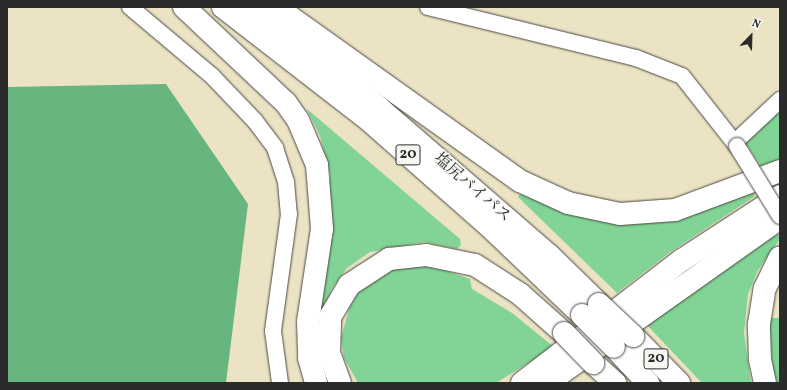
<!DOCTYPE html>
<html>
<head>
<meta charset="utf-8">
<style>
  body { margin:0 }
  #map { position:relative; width:787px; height:390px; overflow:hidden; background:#ece3c5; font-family:Vollkorn,"Noto Serif JP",serif }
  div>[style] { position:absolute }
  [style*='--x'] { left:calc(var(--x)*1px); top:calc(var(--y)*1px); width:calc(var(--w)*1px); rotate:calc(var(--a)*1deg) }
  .green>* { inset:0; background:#81d496 }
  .forest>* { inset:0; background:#68b67f }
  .roads { filter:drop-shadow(0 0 1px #484742) drop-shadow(0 0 1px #484742) }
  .minor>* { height:16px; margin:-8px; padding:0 8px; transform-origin:8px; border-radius:8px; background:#fff }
  .trunk>* { height:22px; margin:-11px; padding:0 11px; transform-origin:11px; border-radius:11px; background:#fff }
  .motorway>* { height:22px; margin:-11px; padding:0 11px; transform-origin:11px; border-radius:11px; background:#fff }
  .bridges { filter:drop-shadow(0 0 1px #484742) drop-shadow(0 0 1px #484742) }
  .minor-bridge>* { height:16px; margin:-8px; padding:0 8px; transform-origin:8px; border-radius:8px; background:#fff }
  .trunk-bridge>* { height:22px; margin:-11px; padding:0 11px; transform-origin:11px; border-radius:11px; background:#fff }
  .motorway-bridge>* { height:22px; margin:-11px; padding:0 11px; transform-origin:11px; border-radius:11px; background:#fff }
  span { translate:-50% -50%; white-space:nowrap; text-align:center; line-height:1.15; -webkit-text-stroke:3px #f6f6f2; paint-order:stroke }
  .shield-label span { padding:1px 3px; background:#f6f6f2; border:1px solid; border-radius:3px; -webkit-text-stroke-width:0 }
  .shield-label { font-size:15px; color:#2b2b2b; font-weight:700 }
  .street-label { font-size:16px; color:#2b2b2b }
  .frame { position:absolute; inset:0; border:8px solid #2b2b2b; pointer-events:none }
  .north { position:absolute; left:731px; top:16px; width:40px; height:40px; -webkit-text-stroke:3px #f6f6f2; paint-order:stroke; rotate:23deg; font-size:11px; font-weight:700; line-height:16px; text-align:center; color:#2b2b2b }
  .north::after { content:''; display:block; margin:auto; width:14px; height:18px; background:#2b2b2b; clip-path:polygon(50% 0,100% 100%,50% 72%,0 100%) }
</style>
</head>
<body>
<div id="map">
  <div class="green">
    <div style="clip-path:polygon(307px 109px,460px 239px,461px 245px,457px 249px,424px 242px,370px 252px,347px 268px,331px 290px,323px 315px,315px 312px,329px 246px,330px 173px,320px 136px)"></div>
    <div style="clip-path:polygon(780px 109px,780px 161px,762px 168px,745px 142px)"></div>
    <div style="clip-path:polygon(752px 191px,755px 196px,670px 252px,617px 293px,518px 197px,520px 194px,533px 197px,565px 212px)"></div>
    <div style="clip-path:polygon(777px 231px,780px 239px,758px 270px,748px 294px,744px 333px,751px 383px,702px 383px,644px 322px)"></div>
    <div style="clip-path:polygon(430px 265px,470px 279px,472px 289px,512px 313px,554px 347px,496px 383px,358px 383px,344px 358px,341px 338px,351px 302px,362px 288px,398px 266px)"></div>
    <div style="clip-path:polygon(769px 318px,780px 318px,780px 383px,776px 383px,772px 361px)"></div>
  </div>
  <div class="forest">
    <div style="clip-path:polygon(166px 84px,248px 204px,226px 383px,7px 383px,7px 87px)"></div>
  </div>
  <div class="roads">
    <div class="minor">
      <div style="--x:130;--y:7;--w:109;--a:40.1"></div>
      <div style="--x:213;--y:77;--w:61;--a:46.3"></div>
      <div style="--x:255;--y:121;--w:34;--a:53"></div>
      <div style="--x:275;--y:148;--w:36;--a:72"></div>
      <div style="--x:286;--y:182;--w:32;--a:85"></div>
      <div style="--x:289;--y:214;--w:118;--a:97.8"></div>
      <div style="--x:273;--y:331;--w:52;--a:82.3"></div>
      <div style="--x:428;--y:7;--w:214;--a:13.8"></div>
      <div style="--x:636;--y:58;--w:49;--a:21.4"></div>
      <div style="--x:682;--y:76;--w:89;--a:51.8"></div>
      <div style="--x:735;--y:142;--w:62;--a:-43"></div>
    </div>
    <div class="trunk">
      <div style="--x:223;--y:7;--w:187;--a:37.8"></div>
      <div style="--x:371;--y:122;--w:159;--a:41.4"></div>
      <div style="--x:490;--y:227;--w:127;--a:43.7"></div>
      <div style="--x:252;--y:7;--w:161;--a:38.4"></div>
      <div style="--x:378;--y:107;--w:226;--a:40.9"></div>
      <div style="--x:549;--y:255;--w:70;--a:44.4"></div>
      <div style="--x:633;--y:336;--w:66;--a:45.6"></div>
      <div style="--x:614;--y:347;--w:50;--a:46.6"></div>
    </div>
    <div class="motorway">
      <div style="--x:184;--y:7;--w:140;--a:43.3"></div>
      <div style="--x:286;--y:103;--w:21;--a:55"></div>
      <div style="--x:298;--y:120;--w:49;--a:67.1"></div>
      <div style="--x:317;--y:165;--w:64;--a:85.5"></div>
      <div style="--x:322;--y:229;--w:94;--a:98.6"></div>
      <div style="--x:308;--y:322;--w:36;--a:88"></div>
      <div style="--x:309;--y:358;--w:26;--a:74"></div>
      <div style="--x:276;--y:7;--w:300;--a:35.5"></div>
      <div style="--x:520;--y:181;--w:53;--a:24.6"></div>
      <div style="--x:568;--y:203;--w:53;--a:11.9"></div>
      <div style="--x:620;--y:214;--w:55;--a:-4.2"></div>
      <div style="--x:675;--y:210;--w:112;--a:-20.4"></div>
      <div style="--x:593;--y:363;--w:30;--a:42"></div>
      <div style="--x:340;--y:383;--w:32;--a:-110"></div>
      <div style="--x:329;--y:353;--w:36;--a:-88"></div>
      <div style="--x:330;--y:317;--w:37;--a:-59"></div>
      <div style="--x:349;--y:285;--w:48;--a:-33"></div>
      <div style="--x:389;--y:259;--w:37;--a:-6"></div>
      <div style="--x:426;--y:255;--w:50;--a:11.5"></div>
      <div style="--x:475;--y:265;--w:54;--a:32.8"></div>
      <div style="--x:520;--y:294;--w:59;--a:41.6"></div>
      <div style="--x:522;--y:383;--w:202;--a:-37.6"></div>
      <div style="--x:682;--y:260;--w:117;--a:-33.1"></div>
      <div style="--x:547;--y:383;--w:286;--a:-35.3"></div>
      <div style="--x:765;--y:383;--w:25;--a:-102"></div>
      <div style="--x:760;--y:359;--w:35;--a:-92"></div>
      <div style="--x:759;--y:324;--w:36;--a:-81"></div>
      <div style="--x:765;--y:288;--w:34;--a:-64"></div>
    </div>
  </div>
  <div class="bridges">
    <div class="minor-bridge">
      <div style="--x:737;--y:146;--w:82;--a:58.4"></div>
    </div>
    <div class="trunk-bridge">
      <div style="--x:599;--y:304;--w:47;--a:43.3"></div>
      <div style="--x:582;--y:315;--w:45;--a:45"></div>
    </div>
    <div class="motorway-bridge">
      <div style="--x:564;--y:333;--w:42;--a:46"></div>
    </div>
  </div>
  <div class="shield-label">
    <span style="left:408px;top:155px">20</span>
    <span style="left:656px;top:359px">20</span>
  </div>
  <div class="street-label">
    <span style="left:472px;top:188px;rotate:41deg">塩尻バイパス</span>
  </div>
  <div class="frame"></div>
  <div class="north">N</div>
</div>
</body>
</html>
